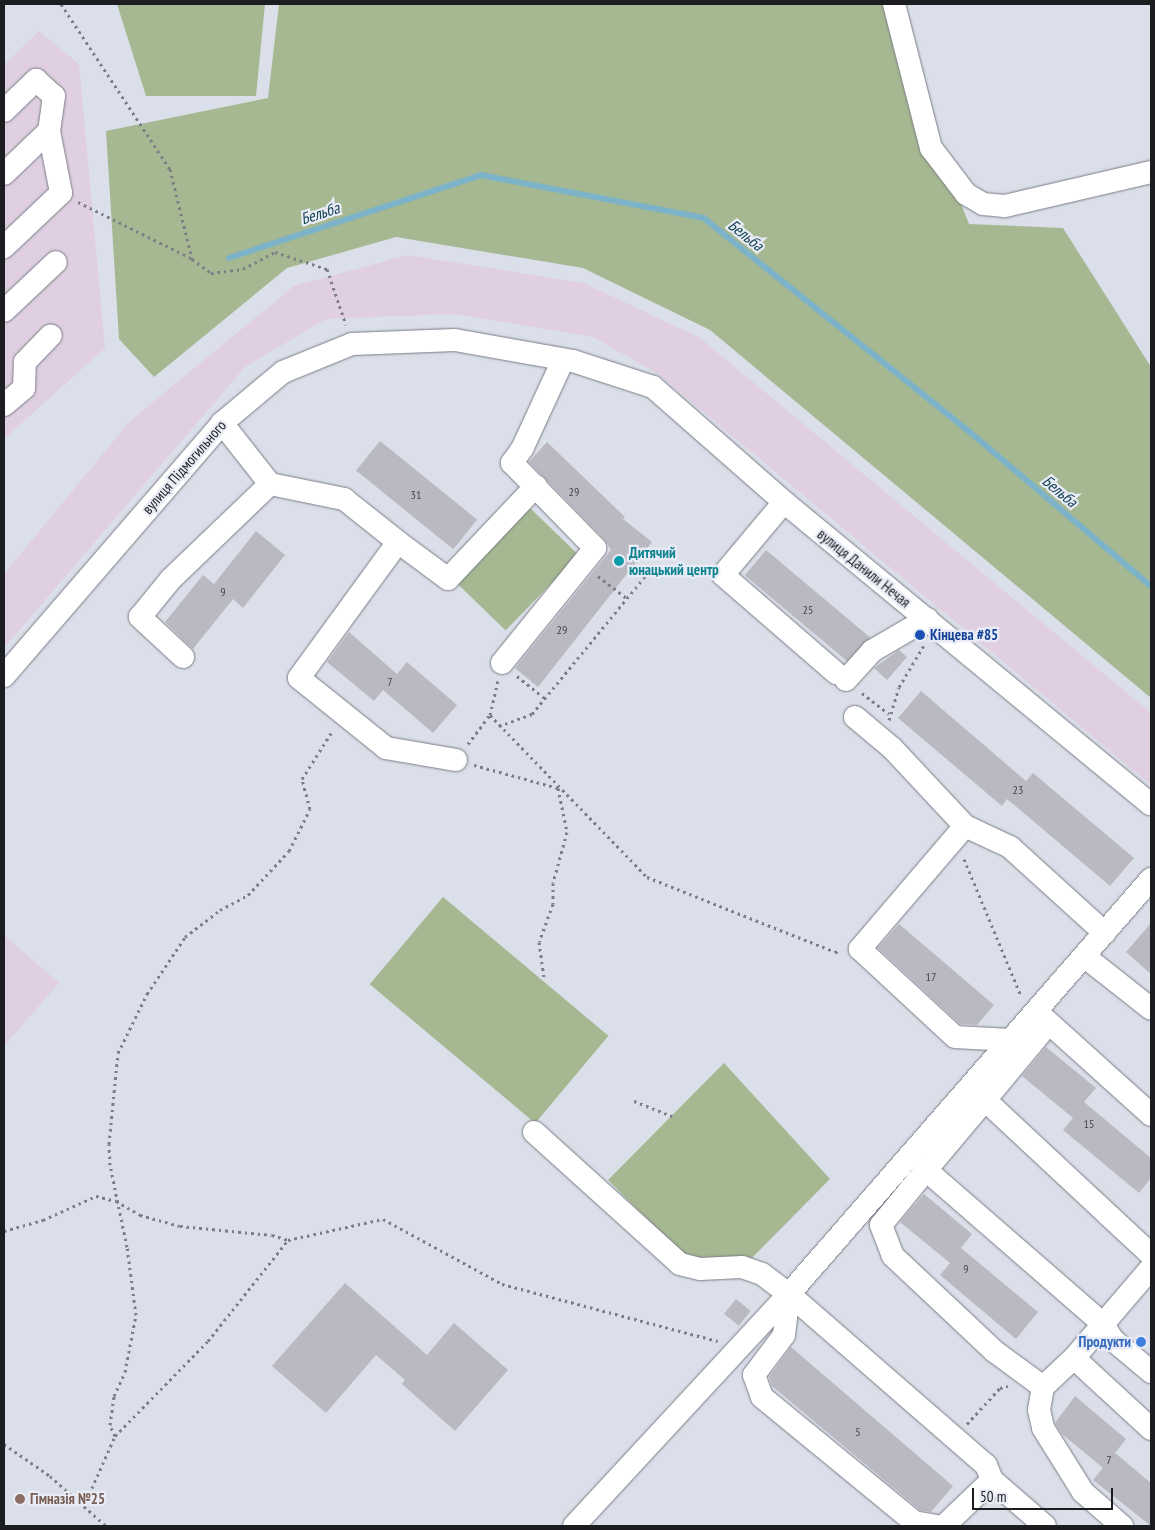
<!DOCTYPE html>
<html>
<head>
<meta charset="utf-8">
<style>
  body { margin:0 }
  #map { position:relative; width:1155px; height:1530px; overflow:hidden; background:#dbdfe9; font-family:"PT Sans Narrow",sans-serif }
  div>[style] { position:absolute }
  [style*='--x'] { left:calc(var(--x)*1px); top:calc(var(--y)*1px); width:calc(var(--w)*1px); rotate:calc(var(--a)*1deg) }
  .industrial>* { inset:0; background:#e0cfe1 }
  .green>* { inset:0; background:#a6b891; transform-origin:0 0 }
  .stream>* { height:5.5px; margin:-2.75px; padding:0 2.75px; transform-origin:2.75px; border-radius:2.75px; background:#7cb3c8 }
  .building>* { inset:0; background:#bab9c2; transform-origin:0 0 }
  .path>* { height:3px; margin-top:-1.5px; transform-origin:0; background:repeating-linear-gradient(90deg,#7c7e85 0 2.5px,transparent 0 6.5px) }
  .roads { filter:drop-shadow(0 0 1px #7a7d86) drop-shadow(0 0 1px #7a7d86) }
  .minor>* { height:22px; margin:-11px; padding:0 11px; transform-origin:11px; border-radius:11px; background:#fff }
  .dots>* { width:14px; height:14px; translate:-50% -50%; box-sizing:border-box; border:2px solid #e9ecf6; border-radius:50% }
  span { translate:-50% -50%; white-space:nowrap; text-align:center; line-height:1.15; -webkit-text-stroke:4.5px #e9ecf6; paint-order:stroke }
  .number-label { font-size:12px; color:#444449 }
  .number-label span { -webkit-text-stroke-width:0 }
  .street-label { font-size:15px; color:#1c1d21 }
  .culture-label { font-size:15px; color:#0d838f; font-weight:700 }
  .left { translate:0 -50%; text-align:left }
  .transit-label { font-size:15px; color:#164399; font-weight:700 }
  .shop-label { font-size:15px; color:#366cbe; font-weight:700 }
  .right { translate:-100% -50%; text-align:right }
  .education-label { font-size:15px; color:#785e54; font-weight:700 }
  .water-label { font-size:16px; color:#154454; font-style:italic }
  .frame { position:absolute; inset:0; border:5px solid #1c1d21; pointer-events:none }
  .scale { position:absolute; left:972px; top:1488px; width:141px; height:22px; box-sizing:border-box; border:2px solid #1c1d21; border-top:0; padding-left:6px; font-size:15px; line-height:18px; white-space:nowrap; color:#1c1d21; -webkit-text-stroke:4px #e9ecf6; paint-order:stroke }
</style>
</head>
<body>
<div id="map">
  <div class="industrial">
    <div style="clip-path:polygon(39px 31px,79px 64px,105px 348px,4px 439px,4px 65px)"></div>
    <div style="clip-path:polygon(408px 255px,584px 283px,700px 338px,1151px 713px,1151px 785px,658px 374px,593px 337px,453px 314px,326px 319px,245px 367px,4px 648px,4px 574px,130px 421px,294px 286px)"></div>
    <div style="clip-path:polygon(4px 935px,59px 983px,4px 1046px)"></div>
  </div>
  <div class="green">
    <div style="clip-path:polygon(117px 4px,265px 4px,256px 96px,146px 96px)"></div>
    <div style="clip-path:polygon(279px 4px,883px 4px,969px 224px,1063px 228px,1151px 367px,1151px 698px,710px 330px,583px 268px,396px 237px,287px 268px,154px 377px,119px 339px,106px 131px,268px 98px)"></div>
    <div style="left:529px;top:507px;width:69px;height:105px;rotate:44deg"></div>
    <div style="left:443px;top:897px;width:216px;height:114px;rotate:40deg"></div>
    <div style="clip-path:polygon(724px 1063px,830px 1179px,749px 1261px,687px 1259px,608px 1180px)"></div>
  </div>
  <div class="stream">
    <div style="--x:229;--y:258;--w:265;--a:-18.2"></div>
    <div style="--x:481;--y:175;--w:227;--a:10.9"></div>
    <div style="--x:704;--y:218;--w:340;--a:38.8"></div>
    <div style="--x:969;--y:431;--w:239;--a:40.4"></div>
  </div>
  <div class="building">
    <div style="left:380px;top:441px;width:125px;height:38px;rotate:39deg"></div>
    <div style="clip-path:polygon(547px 442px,625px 517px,623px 519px,652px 542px,538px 687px,515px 668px,611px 550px,604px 539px,529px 462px)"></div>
    <div style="clip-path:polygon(256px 531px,285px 555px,243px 608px,233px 599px,193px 649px,165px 622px,203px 575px,214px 584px)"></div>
    <div style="left:766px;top:550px;width:136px;height:33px;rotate:40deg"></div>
    <div style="clip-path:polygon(349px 632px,397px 674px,407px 662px,457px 705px,433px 733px,383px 690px,374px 701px,327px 662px)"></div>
    <div style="clip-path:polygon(899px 650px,907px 657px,887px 680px,874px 668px)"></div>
    <div style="clip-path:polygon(921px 691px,1026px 781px,1033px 773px,1134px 858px,1110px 886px,1007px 799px,1002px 806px,898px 718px)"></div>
    <div style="clip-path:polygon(1151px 923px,1151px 974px,1126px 952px)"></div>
    <div style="clip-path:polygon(899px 924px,994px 1005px,977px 1025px,960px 1024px,878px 948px)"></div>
    <div style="clip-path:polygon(1046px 1047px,1096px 1088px,1084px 1102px,1151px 1158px,1151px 1178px,1139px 1193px,1063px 1130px,1073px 1118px,1022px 1076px)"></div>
    <div style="clip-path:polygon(924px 1194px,972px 1234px,961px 1248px,1038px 1312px,1016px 1339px,940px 1275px,950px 1263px,900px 1222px)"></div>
    <div style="clip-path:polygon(345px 1283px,427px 1355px,454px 1323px,508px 1370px,455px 1431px,402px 1384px,405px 1380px,376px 1355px,326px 1413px,272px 1366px)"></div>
    <div style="left:736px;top:1299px;width:19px;height:19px;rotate:39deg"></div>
    <div style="clip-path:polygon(791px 1347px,953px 1486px,931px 1512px,920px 1510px,772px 1386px,769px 1377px)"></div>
    <div style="clip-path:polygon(1075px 1396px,1126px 1439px,1115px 1453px,1151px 1483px,1151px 1526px,1093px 1480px,1103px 1468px,1062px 1434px,1055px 1423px)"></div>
  </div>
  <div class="path">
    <div style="--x:61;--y:4;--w:198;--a:56.6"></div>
    <div style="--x:170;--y:169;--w:93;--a:76.3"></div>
    <div style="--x:192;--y:259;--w:24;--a:36"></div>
    <div style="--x:211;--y:273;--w:32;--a:-7"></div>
    <div style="--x:243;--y:269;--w:36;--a:-28"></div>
    <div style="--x:275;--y:252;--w:55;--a:18.1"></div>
    <div style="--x:327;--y:269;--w:59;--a:71.3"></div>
    <div style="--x:78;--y:202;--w:126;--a:26.4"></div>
    <div style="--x:598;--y:576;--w:37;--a:38"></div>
    <div style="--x:517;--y:676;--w:36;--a:39"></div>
    <div style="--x:862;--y:693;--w:34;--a:38"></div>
    <div style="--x:490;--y:715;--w:226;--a:45.9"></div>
    <div style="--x:647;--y:877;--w:202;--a:21.7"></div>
    <div style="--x:835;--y:952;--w:6;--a:-9"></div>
    <div style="--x:889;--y:720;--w:34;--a:-73"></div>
    <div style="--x:899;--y:687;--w:49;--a:-59.2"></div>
    <div style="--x:499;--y:726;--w:35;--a:-20"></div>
    <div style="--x:532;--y:714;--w:180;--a:-50.6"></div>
    <div style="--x:646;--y:575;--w:59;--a:0"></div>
    <div style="--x:468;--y:744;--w:36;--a:-53"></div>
    <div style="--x:490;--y:715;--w:35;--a:-77"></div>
    <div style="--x:474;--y:765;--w:87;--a:15.3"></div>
    <div style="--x:558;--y:788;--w:45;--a:78.4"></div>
    <div style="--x:567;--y:832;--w:53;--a:105.4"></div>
    <div style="--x:553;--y:883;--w:21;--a:90"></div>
    <div style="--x:553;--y:904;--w:40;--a:110.2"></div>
    <div style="--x:539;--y:942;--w:35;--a:82"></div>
    <div style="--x:964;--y:859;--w:148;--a:67.4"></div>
    <div style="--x:634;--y:1101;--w:41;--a:21.5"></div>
    <div style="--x:4;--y:1231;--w:41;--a:-15.8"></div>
    <div style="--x:43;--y:1220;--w:58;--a:-24.4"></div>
    <div style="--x:96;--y:1196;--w:21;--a:14"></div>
    <div style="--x:116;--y:1201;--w:28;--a:30"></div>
    <div style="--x:140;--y:1215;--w:41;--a:15.4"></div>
    <div style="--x:180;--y:1226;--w:92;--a:5.6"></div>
    <div style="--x:272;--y:1235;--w:17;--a:17"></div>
    <div style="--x:967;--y:1424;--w:49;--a:-47.5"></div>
    <div style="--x:1000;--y:1388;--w:8;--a:-14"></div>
    <div style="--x:115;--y:1436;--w:12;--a:-114"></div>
    <div style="--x:110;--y:1425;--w:29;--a:-82"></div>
    <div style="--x:114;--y:1396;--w:26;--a:-65"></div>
    <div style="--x:125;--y:1372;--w:58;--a:-79.1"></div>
    <div style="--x:136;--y:1315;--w:69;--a:-97.5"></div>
    <div style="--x:127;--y:1247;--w:84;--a:-101.7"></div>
    <div style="--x:110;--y:1165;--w:21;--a:-93"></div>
    <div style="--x:109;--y:1144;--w:91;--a:-84.4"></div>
    <div style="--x:118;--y:1053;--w:66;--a:-63.8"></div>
    <div style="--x:147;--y:994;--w:69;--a:-56.3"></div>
    <div style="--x:185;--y:937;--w:44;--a:-37.6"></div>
    <div style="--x:220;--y:910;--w:32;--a:-28"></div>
    <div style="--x:248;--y:895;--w:60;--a:-47"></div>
    <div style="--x:289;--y:851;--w:47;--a:-63.4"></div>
    <div style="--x:310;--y:809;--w:31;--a:-105"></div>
    <div style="--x:302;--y:779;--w:58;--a:-57.7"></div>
    <div style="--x:4;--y:1444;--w:56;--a:34.8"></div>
    <div style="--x:50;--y:1476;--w:75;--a:41.8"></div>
    <div style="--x:84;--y:1506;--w:77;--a:-66.1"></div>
    <div style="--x:115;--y:1436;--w:133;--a:-45.6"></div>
    <div style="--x:208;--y:1341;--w:129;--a:-51.6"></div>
    <div style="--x:288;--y:1240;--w:97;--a:-12.5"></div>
    <div style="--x:383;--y:1219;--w:136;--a:28.6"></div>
    <div style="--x:502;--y:1284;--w:223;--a:14.8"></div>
  </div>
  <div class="roads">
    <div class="minor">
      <div style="--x:894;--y:4;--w:149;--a:75.6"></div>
      <div style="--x:931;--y:148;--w:58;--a:52.7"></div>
      <div style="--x:966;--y:194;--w:20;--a:30"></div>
      <div style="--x:983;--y:204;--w:22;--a:5"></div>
      <div style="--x:1005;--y:206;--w:150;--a:-13.1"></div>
      <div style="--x:4;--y:111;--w:45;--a:-44.1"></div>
      <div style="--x:36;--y:80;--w:24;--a:42"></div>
      <div style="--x:54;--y:96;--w:35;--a:98"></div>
      <div style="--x:49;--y:131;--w:63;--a:79"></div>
      <div style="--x:61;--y:193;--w:79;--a:136.5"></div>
      <div style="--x:4;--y:174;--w:62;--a:-43.7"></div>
      <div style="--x:4;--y:311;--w:71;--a:-43.3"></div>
      <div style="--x:4;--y:405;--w:26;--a:-40"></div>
      <div style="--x:24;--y:388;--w:26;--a:-88"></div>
      <div style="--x:25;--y:362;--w:37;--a:-46"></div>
      <div style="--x:222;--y:423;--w:78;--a:51.8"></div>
      <div style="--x:270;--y:484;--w:76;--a:11.5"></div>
      <div style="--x:344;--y:499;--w:69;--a:38.5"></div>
      <div style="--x:398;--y:542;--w:168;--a:126.1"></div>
      <div style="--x:299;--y:678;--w:112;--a:38.8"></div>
      <div style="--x:386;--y:748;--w:71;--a:9.7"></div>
      <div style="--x:784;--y:502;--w:95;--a:129.9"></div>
      <div style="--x:723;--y:575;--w:150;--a:40.9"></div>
      <div style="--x:398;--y:542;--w:62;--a:36.5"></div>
      <div style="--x:448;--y:579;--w:128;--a:-46.6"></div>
      <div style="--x:183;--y:657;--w:59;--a:-137.1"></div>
      <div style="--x:140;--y:617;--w:49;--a:-50.8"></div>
      <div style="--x:171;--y:579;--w:137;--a:-43.8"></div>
      <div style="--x:502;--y:663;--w:148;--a:-51"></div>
      <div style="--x:595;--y:548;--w:119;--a:-134.3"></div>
      <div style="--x:512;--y:463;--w:19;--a:-55"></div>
      <div style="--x:523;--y:447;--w:96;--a:-65.3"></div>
      <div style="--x:4;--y:676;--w:334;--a:-49.2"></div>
      <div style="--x:222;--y:423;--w:80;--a:-39.9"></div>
      <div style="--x:283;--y:372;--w:74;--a:-22.1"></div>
      <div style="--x:352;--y:344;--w:103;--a:-2.2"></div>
      <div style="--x:455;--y:340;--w:120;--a:10.1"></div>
      <div style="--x:573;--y:361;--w:84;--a:18"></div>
      <div style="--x:653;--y:387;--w:174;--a:41.3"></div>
      <div style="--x:784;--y:502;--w:475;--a:39.5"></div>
      <div style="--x:846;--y:680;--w:39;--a:-48"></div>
      <div style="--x:872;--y:651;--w:64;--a:-30.2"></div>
      <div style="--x:855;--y:717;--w:48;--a:40"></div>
      <div style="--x:892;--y:748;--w:107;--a:46.9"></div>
      <div style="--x:965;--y:826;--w:50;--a:25"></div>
      <div style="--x:1010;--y:847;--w:128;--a:42.2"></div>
      <div style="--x:965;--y:826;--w:162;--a:130.5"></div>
      <div style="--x:860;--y:949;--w:129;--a:42.8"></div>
      <div style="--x:955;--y:1037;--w:55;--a:3.1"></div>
      <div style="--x:1084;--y:956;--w:85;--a:38.3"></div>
      <div style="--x:1039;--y:1014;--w:151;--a:42"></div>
      <div style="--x:1049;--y:1023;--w:100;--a:129.7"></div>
      <div style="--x:985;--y:1100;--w:227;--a:43"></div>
      <div style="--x:985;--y:1100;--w:92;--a:130.1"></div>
      <div style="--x:926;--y:1170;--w:235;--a:41"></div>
      <div style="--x:1103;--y:1324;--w:19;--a:58"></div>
      <div style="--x:1113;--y:1340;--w:50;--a:40.1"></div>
      <div style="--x:534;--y:1132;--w:197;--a:42.1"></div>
      <div style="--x:680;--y:1264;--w:21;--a:14"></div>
      <div style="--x:700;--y:1269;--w:42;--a:-2.7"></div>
      <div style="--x:742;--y:1267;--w:21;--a:19"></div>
      <div style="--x:762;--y:1274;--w:34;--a:37"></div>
      <div style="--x:789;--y:1294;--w:41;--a:97"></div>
      <div style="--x:784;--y:1335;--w:50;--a:126.9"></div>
      <div style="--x:754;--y:1375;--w:23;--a:70"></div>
      <div style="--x:762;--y:1397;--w:197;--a:39.4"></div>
      <div style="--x:914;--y:1522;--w:23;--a:10"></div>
      <div style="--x:926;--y:1170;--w:71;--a:129.3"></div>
      <div style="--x:881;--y:1225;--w:33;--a:69"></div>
      <div style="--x:893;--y:1256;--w:139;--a:43.2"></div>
      <div style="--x:994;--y:1351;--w:61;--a:36.3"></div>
      <div style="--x:1043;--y:1387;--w:42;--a:-43.1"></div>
      <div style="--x:1151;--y:1268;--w:118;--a:130.5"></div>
      <div style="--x:1074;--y:1358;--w:105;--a:42.7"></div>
      <div style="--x:789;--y:1294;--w:261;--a:41"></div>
      <div style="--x:986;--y:1465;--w:16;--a:68"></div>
      <div style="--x:992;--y:1480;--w:70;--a:41"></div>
      <div style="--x:1043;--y:1387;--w:23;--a:100"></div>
      <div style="--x:1039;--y:1410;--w:18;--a:77"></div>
      <div style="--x:1043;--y:1428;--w:75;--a:58"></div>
      <div style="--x:1083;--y:1492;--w:52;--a:41.1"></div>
      <div style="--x:574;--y:1526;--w:316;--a:-47.2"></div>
      <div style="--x:789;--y:1294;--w:551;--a:-48.9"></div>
      <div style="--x:944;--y:1526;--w:66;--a:-43.8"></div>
    </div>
  </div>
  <div class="dots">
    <div style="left:619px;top:561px;background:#0f9aa8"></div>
    <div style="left:920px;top:635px;background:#1a4fb4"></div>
    <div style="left:1141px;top:1342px;background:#3f7fe0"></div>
    <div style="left:20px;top:1499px;background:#8d6e63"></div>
  </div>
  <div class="number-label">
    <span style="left:574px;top:492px">29</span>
    <span style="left:416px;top:495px">31</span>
    <span style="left:223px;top:592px">9</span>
    <span style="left:808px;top:610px">25</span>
    <span style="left:562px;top:630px">29</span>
    <span style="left:390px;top:682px">7</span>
    <span style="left:1018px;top:790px">23</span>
    <span style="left:931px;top:977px">17</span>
    <span style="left:1089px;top:1124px">15</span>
    <span style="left:966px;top:1269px">9</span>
    <span style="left:858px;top:1432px">5</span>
    <span style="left:1109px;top:1460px">7</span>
  </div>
  <div class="street-label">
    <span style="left:184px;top:467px;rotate:-49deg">вулиця Підмогильного</span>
    <span style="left:864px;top:568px;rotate:39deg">вулиця Данили Нечая</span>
  </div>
  <div class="culture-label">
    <span class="left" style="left:629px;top:561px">Дитячий<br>юнацький центр</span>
  </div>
  <div class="transit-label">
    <span class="left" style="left:930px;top:635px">Кінцева #85</span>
  </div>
  <div class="shop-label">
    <span class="right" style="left:1131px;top:1342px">Продукти</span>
  </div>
  <div class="education-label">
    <span class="left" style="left:30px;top:1499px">Гімназія №25</span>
  </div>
  <div class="water-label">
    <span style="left:320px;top:213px;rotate:-18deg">Бельба</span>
    <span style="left:746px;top:235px;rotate:39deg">Бельба</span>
    <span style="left:1060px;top:491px;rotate:40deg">Бельба</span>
  </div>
  <div class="frame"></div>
  <div class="scale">50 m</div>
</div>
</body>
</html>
